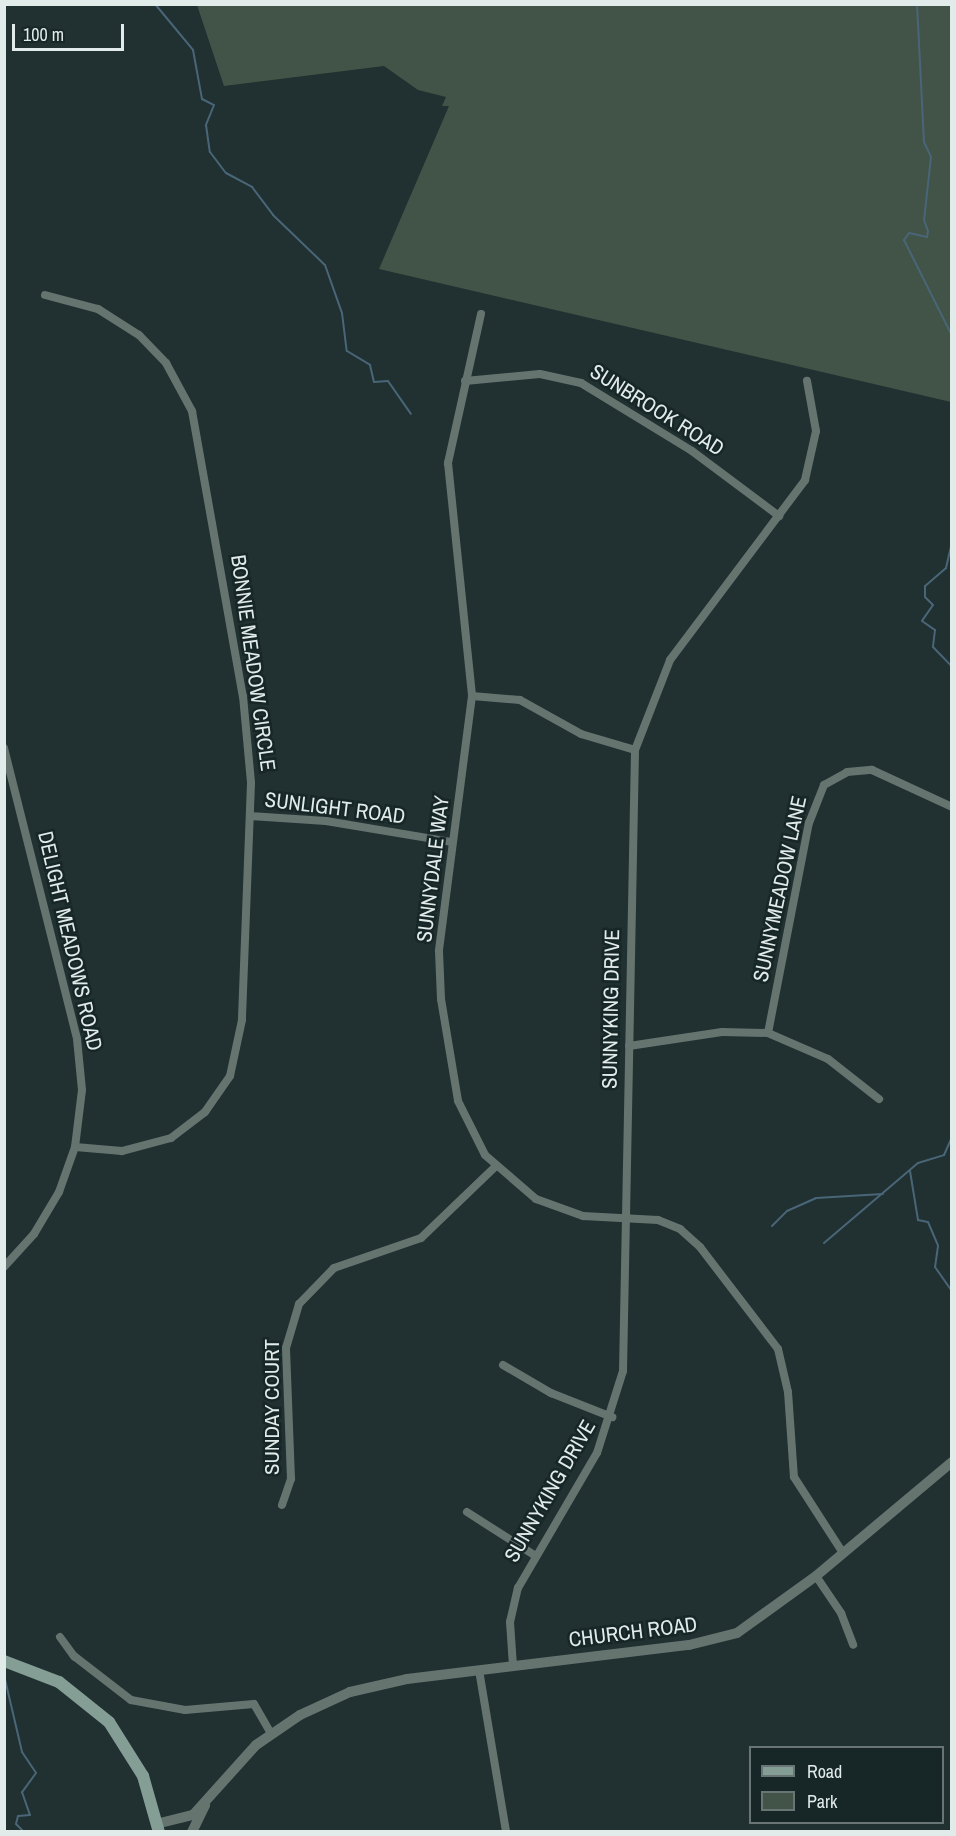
<!DOCTYPE html>
<html>
<head>
<meta charset="utf-8">
<style>
  body { margin:0 }
  #map { position:relative; width:956px; height:1836px; overflow:hidden; background:#213030; font-family:"Archivo Narrow",sans-serif }
  div>[style] { position:absolute }
  [style*='--x'] { left:calc(var(--x)*1px); top:calc(var(--y)*1px); width:calc(var(--w)*1px); rotate:calc(var(--a)*1deg) }
  .green>* { inset:0; background:#425347 }
  .stream>* { height:2px; margin:-1px; padding:0 1px; transform-origin:1px; border-radius:1px; background:#496678 }
  .minor>* { height:8px; margin:-4px; padding:0 4px; transform-origin:4px; border-radius:4px; background:#65746f }
  .tertiary>* { height:10px; margin:-5px; padding:0 5px; transform-origin:5px; border-radius:5px; background:#65746f }
  .secondary>* { height:12px; margin:-6px; padding:0 6px; transform-origin:6px; border-radius:6px; background:#849d95 }
  span { translate:-50% -50%; white-space:nowrap; text-align:center; line-height:1.15; -webkit-text-stroke:5px #172626; paint-order:stroke }
  .street-label { font-size:21px; color:#e1ebea }
  .frame { position:absolute; inset:0; border:6px solid #e1ebea; pointer-events:none }
  .legend { position:absolute; left:749px; top:1746px; width:195px; height:78px; box-sizing:border-box; background:#172626; border:2px solid #687574; margin:0; padding:8px 10px; list-style:none; font-size:18px; color:#e1ebea }
  .legend li { display:flex; align-items:center; gap:12px; height:30px }
  .legend b { width:30px; border:2px solid #687574 }
  .scale { position:absolute; left:12px; top:24px; width:112px; height:27px; box-sizing:border-box; border:3px solid #e1ebea; border-top:0; padding-left:8px; font-size:18px; line-height:21px; white-space:nowrap; color:#e1ebea; -webkit-text-stroke:4px #172626; paint-order:stroke }
</style>
</head>
<body>
<div id="map">
  <div class="green">
    <div style="clip-path:polygon(197px 5px,951px 5px,951px 402px,379px 269px,449px 106px,442px 106px,446px 97px,418px 90px,384px 66px,224px 86px)"></div>
  </div>
  <div class="stream">
    <div style="--x:155;--y:4;--w:60;--a:50.4"></div>
    <div style="--x:193;--y:50;--w:50;--a:79.6"></div>
    <div style="--x:202;--y:99;--w:13;--a:27"></div>
    <div style="--x:214;--y:105;--w:22;--a:112"></div>
    <div style="--x:206;--y:125;--w:27;--a:82"></div>
    <div style="--x:210;--y:152;--w:26;--a:53"></div>
    <div style="--x:226;--y:173;--w:30;--a:28"></div>
    <div style="--x:252;--y:187;--w:35;--a:53"></div>
    <div style="--x:273;--y:215;--w:72;--a:43.9"></div>
    <div style="--x:325;--y:265;--w:51;--a:70.5"></div>
    <div style="--x:342;--y:313;--w:38;--a:83"></div>
    <div style="--x:347;--y:351;--w:27;--a:31"></div>
    <div style="--x:370;--y:365;--w:17;--a:77"></div>
    <div style="--x:374;--y:382;--w:14;--a:-4"></div>
    <div style="--x:388;--y:381;--w:40;--a:55.1"></div>
    <div style="--x:917;--y:4;--w:138;--a:87.1"></div>
    <div style="--x:924;--y:142;--w:17;--a:65"></div>
    <div style="--x:931;--y:157;--w:63;--a:96.3"></div>
    <div style="--x:924;--y:220;--w:12;--a:70"></div>
    <div style="--x:928;--y:231;--w:6;--a:99"></div>
    <div style="--x:927;--y:237;--w:18;--a:-167"></div>
    <div style="--x:909;--y:233;--w:9;--a:126"></div>
    <div style="--x:904;--y:240;--w:107;--a:63.4"></div>
    <div style="--x:952;--y:431;--w:31;--a:90"></div>
    <div style="--x:952;--y:542;--w:27;--a:103"></div>
    <div style="--x:946;--y:568;--w:28;--a:139"></div>
    <div style="--x:925;--y:586;--w:11;--a:90"></div>
    <div style="--x:925;--y:597;--w:11;--a:45"></div>
    <div style="--x:933;--y:605;--w:19;--a:125"></div>
    <div style="--x:922;--y:621;--w:16;--a:35"></div>
    <div style="--x:935;--y:630;--w:17;--a:97"></div>
    <div style="--x:933;--y:647;--w:28;--a:46"></div>
    <div style="--x:910;--y:1171;--w:50;--a:80.7"></div>
    <div style="--x:918;--y:1220;--w:10;--a:11"></div>
    <div style="--x:928;--y:1222;--w:26;--a:67"></div>
    <div style="--x:938;--y:1246;--w:21;--a:98"></div>
    <div style="--x:935;--y:1267;--w:29;--a:55"></div>
    <div style="--x:772;--y:1226;--w:21;--a:-45"></div>
    <div style="--x:787;--y:1211;--w:32;--a:-24"></div>
    <div style="--x:816;--y:1198;--w:67;--a:-3.4"></div>
    <div style="--x:824;--y:1243;--w:123;--a:-40.4"></div>
    <div style="--x:918;--y:1163;--w:27;--a:-17"></div>
    <div style="--x:944;--y:1155;--w:20;--a:-66"></div>
    <div style="--x:4;--y:1675;--w:79;--a:76.8"></div>
    <div style="--x:22;--y:1752;--w:25;--a:56"></div>
    <div style="--x:36;--y:1773;--w:24;--a:126"></div>
    <div style="--x:22;--y:1792;--w:24;--a:71"></div>
    <div style="--x:30;--y:1815;--w:12;--a:175"></div>
    <div style="--x:18;--y:1816;--w:8;--a:104"></div>
    <div style="--x:16;--y:1824;--w:11;--a:45"></div>
  </div>
  <div class="minor">
    <div style="--x:45;--y:295;--w:55;--a:14.8"></div>
    <div style="--x:98;--y:309;--w:49;--a:32.4"></div>
    <div style="--x:139;--y:335;--w:39;--a:46"></div>
    <div style="--x:166;--y:363;--w:55;--a:61.6"></div>
    <div style="--x:192;--y:411;--w:290;--a:79.9"></div>
    <div style="--x:243;--y:696;--w:87;--a:84.7"></div>
    <div style="--x:251;--y:783;--w:237;--a:92.2"></div>
    <div style="--x:242;--y:1020;--w:57;--a:102.1"></div>
    <div style="--x:230;--y:1076;--w:44;--a:124.8"></div>
    <div style="--x:205;--y:1112;--w:43;--a:142.6"></div>
    <div style="--x:171;--y:1138;--w:51;--a:165.1"></div>
    <div style="--x:122;--y:1151;--w:47;--a:-175.1"></div>
    <div style="--x:481;--y:314;--w:153;--a:102.5"></div>
    <div style="--x:448;--y:463;--w:234;--a:84.1"></div>
    <div style="--x:472;--y:696;--w:257;--a:97.4"></div>
    <div style="--x:439;--y:951;--w:48;--a:87.6"></div>
    <div style="--x:441;--y:999;--w:103;--a:80.5"></div>
    <div style="--x:458;--y:1101;--w:60;--a:63.4"></div>
    <div style="--x:485;--y:1155;--w:67;--a:40.8"></div>
    <div style="--x:536;--y:1199;--w:50;--a:19.9"></div>
    <div style="--x:583;--y:1216;--w:75;--a:3.1"></div>
    <div style="--x:658;--y:1220;--w:24;--a:22"></div>
    <div style="--x:680;--y:1229;--w:27;--a:42"></div>
    <div style="--x:700;--y:1247;--w:128;--a:52.6"></div>
    <div style="--x:778;--y:1349;--w:44;--a:76.9"></div>
    <div style="--x:788;--y:1392;--w:85;--a:86"></div>
    <div style="--x:794;--y:1477;--w:90;--a:57.2"></div>
    <div style="--x:465;--y:381;--w:75;--a:-5.3"></div>
    <div style="--x:540;--y:374;--w:42;--a:12.4"></div>
    <div style="--x:581;--y:383;--w:130;--a:31.5"></div>
    <div style="--x:692;--y:451;--w:109;--a:36.8"></div>
    <div style="--x:472;--y:696;--w:48;--a:4.8"></div>
    <div style="--x:520;--y:700;--w:70;--a:29.1"></div>
    <div style="--x:581;--y:734;--w:56;--a:16.5"></div>
    <div style="--x:4;--y:748;--w:300;--a:75.9"></div>
    <div style="--x:77;--y:1039;--w:51;--a:84.4"></div>
    <div style="--x:82;--y:1090;--w:57;--a:97"></div>
    <div style="--x:75;--y:1147;--w:48;--a:109.6"></div>
    <div style="--x:59;--y:1192;--w:49;--a:120.8"></div>
    <div style="--x:34;--y:1234;--w:45;--a:132.3"></div>
    <div style="--x:250;--y:816;--w:76;--a:3.8"></div>
    <div style="--x:326;--y:821;--w:128;--a:9.5"></div>
    <div style="--x:768;--y:1033;--w:214;--a:-79"></div>
    <div style="--x:809;--y:823;--w:41;--a:-68.5"></div>
    <div style="--x:824;--y:785;--w:26;--a:-29"></div>
    <div style="--x:847;--y:772;--w:25;--a:-5"></div>
    <div style="--x:872;--y:770;--w:88;--a:24.8"></div>
    <div style="--x:629;--y:1046;--w:94;--a:-8.6"></div>
    <div style="--x:722;--y:1032;--w:46;--a:1.2"></div>
    <div style="--x:768;--y:1033;--w:65;--a:23.4"></div>
    <div style="--x:828;--y:1059;--w:65;--a:38.1"></div>
    <div style="--x:503;--y:1365;--w:56;--a:30.3"></div>
    <div style="--x:551;--y:1393;--w:66;--a:21.5"></div>
    <div style="--x:282;--y:1505;--w:28;--a:-71"></div>
    <div style="--x:291;--y:1479;--w:131;--a:-92.2"></div>
    <div style="--x:286;--y:1348;--w:46;--a:-73.5"></div>
    <div style="--x:299;--y:1304;--w:50;--a:-45.8"></div>
    <div style="--x:334;--y:1268;--w:92;--a:-19"></div>
    <div style="--x:421;--y:1238;--w:103;--a:-43.8"></div>
    <div style="--x:467;--y:1512;--w:80;--a:32.7"></div>
    <div style="--x:816;--y:1576;--w:45;--a:56"></div>
    <div style="--x:841;--y:1613;--w:34;--a:69"></div>
    <div style="--x:60;--y:1637;--w:24;--a:54"></div>
    <div style="--x:74;--y:1656;--w:72;--a:37.7"></div>
    <div style="--x:131;--y:1700;--w:55;--a:10.5"></div>
    <div style="--x:185;--y:1710;--w:69;--a:-5"></div>
    <div style="--x:254;--y:1704;--w:34;--a:60"></div>
    <div style="--x:513;--y:1666;--w:44;--a:-93.9"></div>
    <div style="--x:510;--y:1622;--w:35;--a:-77"></div>
    <div style="--x:518;--y:1588;--w:156;--a:-59.7"></div>
    <div style="--x:597;--y:1453;--w:86;--a:-72.4"></div>
    <div style="--x:623;--y:1371;--w:621;--a:-88.89"></div>
    <div style="--x:635;--y:750;--w:97;--a:-68.7"></div>
    <div style="--x:670;--y:660;--w:225;--a:-53.1"></div>
    <div style="--x:805;--y:480;--w:50;--a:-77.3"></div>
    <div style="--x:816;--y:431;--w:51;--a:-100.2"></div>
    <div style="--x:479;--y:1670;--w:164;--a:80.5"></div>
  </div>
  <div class="tertiary">
    <div style="--x:156;--y:1824;--w:38;--a:-14"></div>
    <div style="--x:193;--y:1815;--w:94;--a:-48"></div>
    <div style="--x:256;--y:1745;--w:53;--a:-34.3"></div>
    <div style="--x:300;--y:1715;--w:55;--a:-24.7"></div>
    <div style="--x:350;--y:1692;--w:58;--a:-12.8"></div>
    <div style="--x:407;--y:1679;--w:284;--a:-6.9"></div>
    <div style="--x:689;--y:1645;--w:49;--a:-14"></div>
    <div style="--x:737;--y:1633;--w:97;--a:-35.8"></div>
    <div style="--x:816;--y:1576;--w:177;--a:-40"></div>
    <div style="--x:192;--y:1832;--w:30;--a:-64"></div>
  </div>
  <div class="secondary">
    <div style="--x:4;--y:1661;--w:59;--a:20.9"></div>
    <div style="--x:59;--y:1682;--w:64;--a:38.7"></div>
    <div style="--x:109;--y:1722;--w:64;--a:57.8"></div>
    <div style="--x:143;--y:1776;--w:58;--a:74.1"></div>
  </div>
  <div class="street-label">
    <span style="left:657px;top:410px;rotate:32deg">SUNBROOK ROAD</span>
    <span style="left:253px;top:663px;rotate:82deg">BONNIE MEADOW CIRCLE</span>
    <span style="left:335px;top:808px;rotate:7deg">SUNLIGHT ROAD</span>
    <span style="left:433px;top:869px;rotate:-83deg">SUNNYDALE WAY</span>
    <span style="left:780px;top:889px;rotate:-78deg">SUNNYMEADOW LANE</span>
    <span style="left:70px;top:941px;rotate:77deg">DELIGHT MEADOWS ROAD</span>
    <span style="left:611px;top:1009px;rotate:-89deg">SUNNYKING DRIVE</span>
    <span style="left:272px;top:1407px;rotate:-90deg">SUNDAY COURT</span>
    <span style="left:550px;top:1491px;rotate:-60deg">SUNNYKING DRIVE</span>
    <span style="left:633px;top:1632px;rotate:-7deg">CHURCH ROAD</span>
  </div>
  <div class="frame"></div>
  <ul class="legend">
  <li><b style="height:8px;background:#849d95"></b>Road</li>
  <li><b style="height:16px;background:#425347"></b>Park</li>
  </ul>
  <div class="scale">100 m</div>
</div>
</body>
</html>
